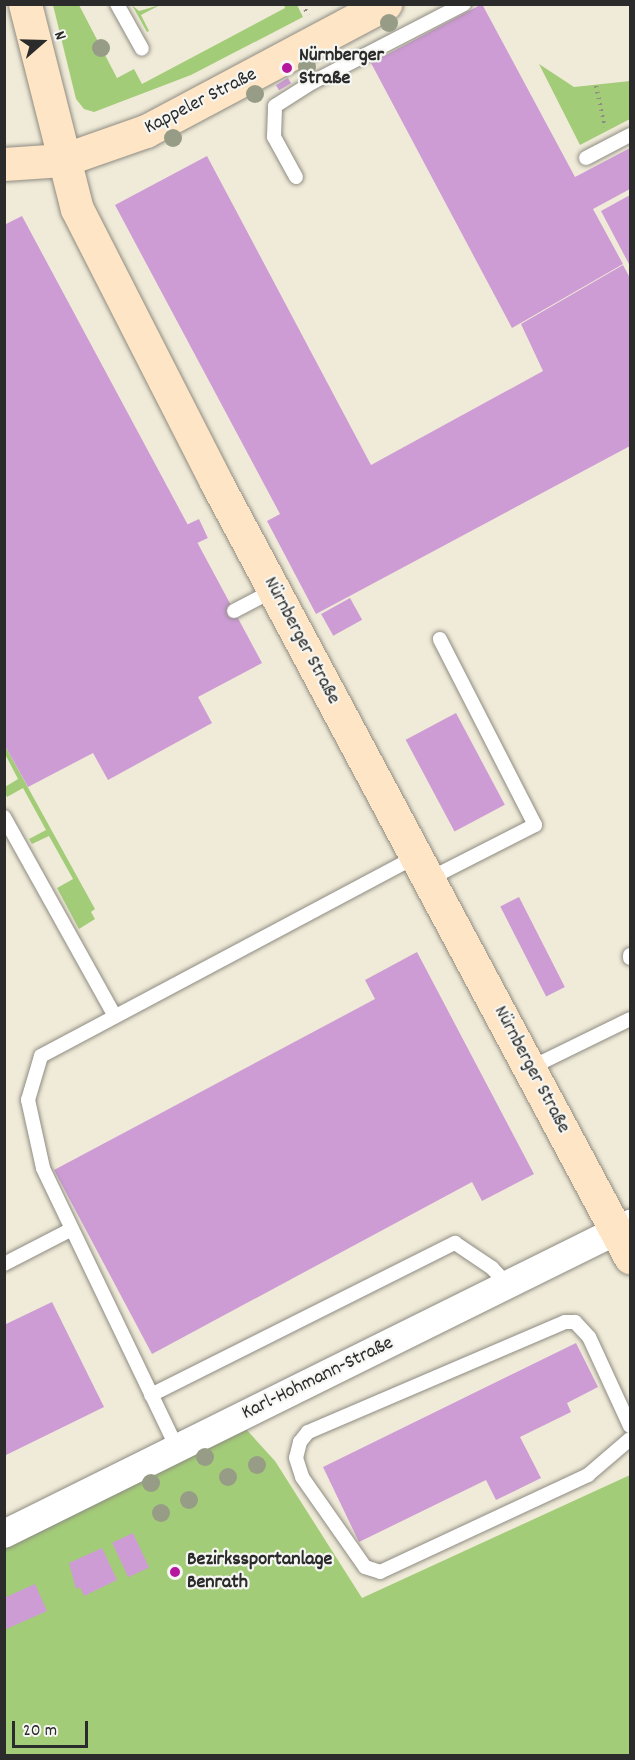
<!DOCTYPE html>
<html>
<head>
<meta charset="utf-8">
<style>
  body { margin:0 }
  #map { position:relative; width:635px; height:1760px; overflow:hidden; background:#f0ebd8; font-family:Dekko,sans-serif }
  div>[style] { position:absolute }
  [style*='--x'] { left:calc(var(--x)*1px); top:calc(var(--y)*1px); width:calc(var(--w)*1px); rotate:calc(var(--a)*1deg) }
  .green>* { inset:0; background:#a3cc78 }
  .building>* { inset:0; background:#cd9cd5; transform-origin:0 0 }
  .path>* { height:4px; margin-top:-2px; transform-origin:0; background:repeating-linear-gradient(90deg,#8e8b82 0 1.5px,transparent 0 6px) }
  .roads { filter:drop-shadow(0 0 2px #8e8b82) drop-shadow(0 0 2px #8e8b82) }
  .lane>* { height:14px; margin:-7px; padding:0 7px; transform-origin:7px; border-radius:7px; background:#fff }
  .street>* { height:28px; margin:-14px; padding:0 14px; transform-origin:14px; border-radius:14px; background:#fff }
  .secondary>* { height:33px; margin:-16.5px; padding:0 16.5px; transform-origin:16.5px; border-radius:16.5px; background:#fee5c5 }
  .trees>* { width:18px; height:18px; margin:-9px; border-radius:50%; background:#979c86 }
  .dots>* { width:16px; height:16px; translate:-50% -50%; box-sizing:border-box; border:3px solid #f6f6f2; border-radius:50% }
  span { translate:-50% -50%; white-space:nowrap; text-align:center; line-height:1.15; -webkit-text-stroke:4.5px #f6f6f2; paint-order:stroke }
  .poi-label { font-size:20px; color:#2b2b2b; font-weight:700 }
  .left { translate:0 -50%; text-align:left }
  .street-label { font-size:20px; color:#2b2b2b }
  .frame { position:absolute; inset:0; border:6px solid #2b2b2b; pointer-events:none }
  .north { position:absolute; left:12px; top:12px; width:60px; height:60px; -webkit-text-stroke:4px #f6f6f2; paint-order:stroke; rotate:70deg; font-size:16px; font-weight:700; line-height:24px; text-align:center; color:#2b2b2b }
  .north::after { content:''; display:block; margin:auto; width:21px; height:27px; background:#2b2b2b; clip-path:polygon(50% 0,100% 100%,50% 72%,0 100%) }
  .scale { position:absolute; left:12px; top:1721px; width:76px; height:27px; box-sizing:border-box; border:3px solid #2b2b2b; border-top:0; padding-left:8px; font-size:18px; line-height:21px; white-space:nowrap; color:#2b2b2b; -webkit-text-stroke:4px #f6f6f2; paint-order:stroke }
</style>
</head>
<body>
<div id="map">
  <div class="green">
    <div style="clip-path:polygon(53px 5px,79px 5px,117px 78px,134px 69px,142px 84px,285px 8px,284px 5px,297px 5px,303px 17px,191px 75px,94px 112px,84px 109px,76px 99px)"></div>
    <div style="clip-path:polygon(132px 5px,139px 11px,160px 5px,141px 15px,149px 31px,147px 32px)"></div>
    <div style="clip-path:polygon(539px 64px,574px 87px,630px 81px,630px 119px,580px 145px)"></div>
    <div style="clip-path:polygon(4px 744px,95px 909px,91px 912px,95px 919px,79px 929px,57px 888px,73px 879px,49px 836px,32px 844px,29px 839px,46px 830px,23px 788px,7px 797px,5px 793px,5px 787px,18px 779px,5px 754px)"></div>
    <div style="clip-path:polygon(245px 1428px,275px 1461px,362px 1598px,630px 1475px,630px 1755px,5px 1756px,5px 1546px)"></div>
  </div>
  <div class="building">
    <div style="clip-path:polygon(482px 4px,575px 177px,630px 148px,630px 189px,593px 209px,623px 264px,512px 328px,371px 63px)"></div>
    <div style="left:288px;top:78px;width:6px;height:14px;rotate:59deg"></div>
    <div style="clip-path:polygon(207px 156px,371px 465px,543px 371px,521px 324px,623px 265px,630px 278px,630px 446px,316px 614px,267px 521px,280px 514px,115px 205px)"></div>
    <div style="clip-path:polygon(630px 195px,630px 266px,601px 211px)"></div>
    <div style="clip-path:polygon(22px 216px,262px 663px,198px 697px,212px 723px,108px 780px,93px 753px,28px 787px,4px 744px,4px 225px)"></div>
    <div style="left:199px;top:519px;width:21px;height:13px;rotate:65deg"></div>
    <div style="left:350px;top:598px;width:25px;height:33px;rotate:61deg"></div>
    <div style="left:456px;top:713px;width:104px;height:57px;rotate:62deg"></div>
    <div style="left:519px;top:897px;width:101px;height:21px;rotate:63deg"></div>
    <div style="clip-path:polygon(417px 952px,534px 1174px,482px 1201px,472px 1182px,152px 1354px,54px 1170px,375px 999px,365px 980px)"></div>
    <div style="clip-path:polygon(52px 1302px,104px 1407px,4px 1456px,4px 1325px)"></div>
    <div style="clip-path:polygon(576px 1343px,598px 1387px,567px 1403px,571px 1412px,520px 1437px,541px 1478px,496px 1500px,486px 1480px,359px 1542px,323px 1467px)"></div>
    <div style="left:133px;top:1533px;width:38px;height:23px;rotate:65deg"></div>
    <div style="clip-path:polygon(102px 1548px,117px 1580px,84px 1596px,80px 1587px,76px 1589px,69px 1563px)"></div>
    <div style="clip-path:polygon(35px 1584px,47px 1611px,4px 1630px,4px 1598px)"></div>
  </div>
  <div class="path">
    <div style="--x:303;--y:4;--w:12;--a:66"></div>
    <div style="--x:596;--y:86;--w:42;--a:77.6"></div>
  </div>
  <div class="roads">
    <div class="lane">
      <div style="--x:117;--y:4;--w:51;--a:60.9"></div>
      <div style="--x:586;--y:158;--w:50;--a:-27.6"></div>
      <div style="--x:296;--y:177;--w:46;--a:-118.8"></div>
      <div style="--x:274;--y:137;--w:31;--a:-88"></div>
      <div style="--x:275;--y:106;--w:45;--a:-32.3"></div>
      <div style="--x:313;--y:82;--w:170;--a:-27.3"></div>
      <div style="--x:234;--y:611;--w:45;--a:-27.7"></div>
      <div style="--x:4;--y:817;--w:227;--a:60.9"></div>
      <div style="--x:429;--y:879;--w:119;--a:-27"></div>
      <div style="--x:535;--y:825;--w:209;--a:-117.1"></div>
      <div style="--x:630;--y:955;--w:3;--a:90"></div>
      <div style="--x:530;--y:1068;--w:111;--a:-26.1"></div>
      <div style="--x:4;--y:1264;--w:76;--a:-27.2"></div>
      <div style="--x:151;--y:1395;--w:340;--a:-26.6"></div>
      <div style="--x:455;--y:1243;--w:45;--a:34"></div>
      <div style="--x:492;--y:1268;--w:23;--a:47"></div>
      <div style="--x:630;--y:1426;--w:98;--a:-114.7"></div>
      <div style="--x:589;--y:1337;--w:21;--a:-133"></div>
      <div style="--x:575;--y:1322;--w:10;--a:180"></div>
      <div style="--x:565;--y:1322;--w:280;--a:156.8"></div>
      <div style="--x:308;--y:1432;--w:13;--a:129"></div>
      <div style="--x:300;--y:1442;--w:16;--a:104"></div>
      <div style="--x:296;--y:1458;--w:20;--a:72"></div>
      <div style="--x:302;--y:1477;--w:110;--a:55"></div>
      <div style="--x:365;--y:1567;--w:16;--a:18"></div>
      <div style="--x:380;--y:1572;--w:230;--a:-25"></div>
      <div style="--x:588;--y:1475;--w:55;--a:-40.6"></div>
      <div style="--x:177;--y:1448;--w:310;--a:-115.6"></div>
      <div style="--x:43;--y:1168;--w:70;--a:-102.4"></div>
      <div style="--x:28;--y:1100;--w:46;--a:-73.5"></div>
      <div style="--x:41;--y:1056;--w:425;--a:-28"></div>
    </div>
    <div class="street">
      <div style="--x:4;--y:1534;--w:699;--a:-26.34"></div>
    </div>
    <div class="secondary">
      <div style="--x:25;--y:4;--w:211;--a:75.8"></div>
      <div style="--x:77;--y:209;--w:306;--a:63"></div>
      <div style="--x:216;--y:482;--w:879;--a:61.89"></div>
      <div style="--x:4;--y:164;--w:59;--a:-3.9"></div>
      <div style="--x:63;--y:160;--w:88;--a:-19.3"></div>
      <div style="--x:146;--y:131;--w:271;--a:-28"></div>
    </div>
  </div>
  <div class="trees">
    <div style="left:389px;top:23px"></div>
    <div style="left:101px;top:48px"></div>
    <div style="left:307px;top:67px"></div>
    <div style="left:255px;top:94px"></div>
    <div style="left:173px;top:138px"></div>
    <div style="left:205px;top:1457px"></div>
    <div style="left:257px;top:1465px"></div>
    <div style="left:228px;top:1477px"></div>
    <div style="left:151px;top:1483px"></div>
    <div style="left:189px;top:1500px"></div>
    <div style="left:161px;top:1513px"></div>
  </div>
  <div class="dots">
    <div style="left:287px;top:68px;background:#b5179e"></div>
    <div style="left:175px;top:1572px;background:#b5179e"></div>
  </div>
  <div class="poi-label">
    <span class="left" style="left:299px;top:68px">Nürnberger<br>Straße</span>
    <span class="left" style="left:187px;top:1572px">Bezirkssportanlage<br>Benrath</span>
  </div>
  <div class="street-label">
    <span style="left:201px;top:102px;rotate:-27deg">Kappeler Straße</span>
    <span style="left:301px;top:641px;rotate:62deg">Nürnberger Straße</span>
    <span style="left:531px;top:1070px;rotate:62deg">Nürnberger Straße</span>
    <span style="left:318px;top:1379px;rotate:-26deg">Karl-Hohmann-Straße</span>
  </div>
  <div class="frame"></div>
  <div class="north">N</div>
  <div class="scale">20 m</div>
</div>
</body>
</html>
